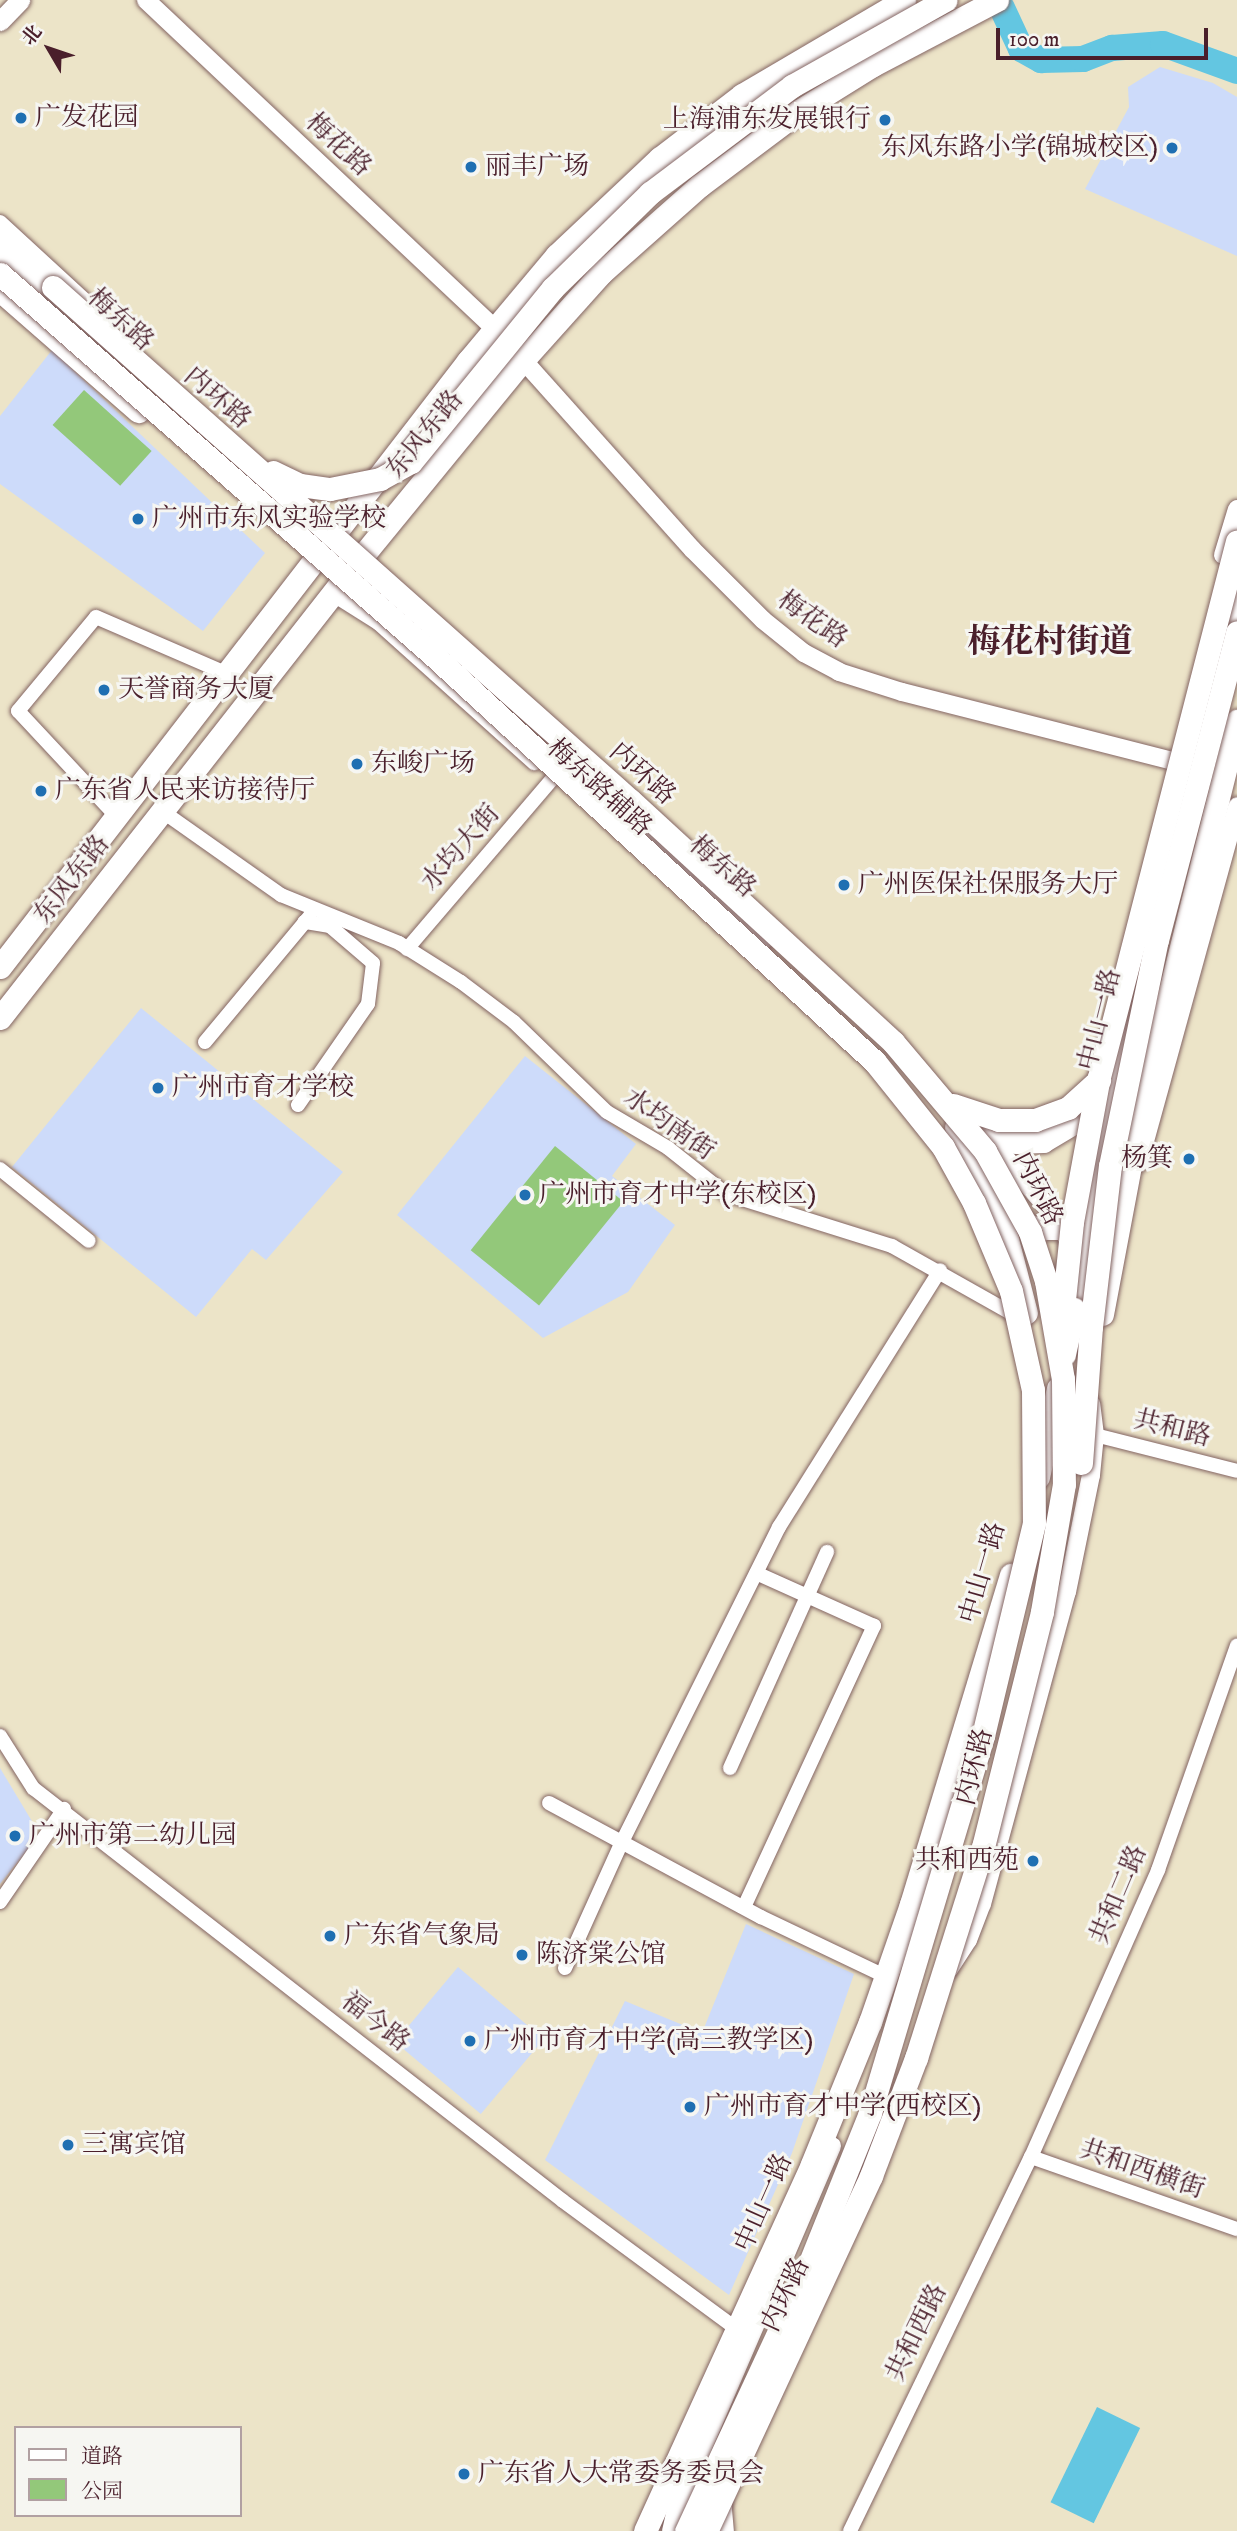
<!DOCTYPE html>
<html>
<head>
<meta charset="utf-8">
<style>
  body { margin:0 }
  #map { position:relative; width:1237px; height:2531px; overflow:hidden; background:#ece4c8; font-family:"IM FELL DW Pica","Noto Serif SC",serif }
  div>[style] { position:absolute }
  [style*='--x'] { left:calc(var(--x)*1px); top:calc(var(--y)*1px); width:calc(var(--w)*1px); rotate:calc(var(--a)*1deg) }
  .built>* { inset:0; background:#cddbfa; transform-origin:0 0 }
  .green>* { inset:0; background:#93c87a; transform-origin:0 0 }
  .water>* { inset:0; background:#63c6e1; transform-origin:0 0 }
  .river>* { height:26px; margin:-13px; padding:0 13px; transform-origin:13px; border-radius:13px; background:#63c6e1 }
  .roads { filter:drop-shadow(0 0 2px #836462) drop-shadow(0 0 2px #836462) }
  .minor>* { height:14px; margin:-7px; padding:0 7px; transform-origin:7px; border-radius:7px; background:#fff }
  .tertiary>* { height:18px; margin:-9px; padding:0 9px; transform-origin:9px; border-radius:9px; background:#fff }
  .secondary>* { height:19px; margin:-9.5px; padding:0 9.5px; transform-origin:9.5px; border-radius:9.5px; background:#fff }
  .primary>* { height:23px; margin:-11.5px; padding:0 11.5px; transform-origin:11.5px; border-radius:11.5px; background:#fff }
  .trunk>* { height:23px; margin:-11.5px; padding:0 11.5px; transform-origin:11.5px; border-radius:11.5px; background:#fff }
  .bridges { filter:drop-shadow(0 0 2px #836462) drop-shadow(0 0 2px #836462) }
  .primary-bridge>* { height:23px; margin:-11.5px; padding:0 11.5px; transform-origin:11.5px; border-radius:11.5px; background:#fff }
  .trunk-bridge>* { height:23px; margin:-11.5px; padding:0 11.5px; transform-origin:11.5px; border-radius:11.5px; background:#fff }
  .dots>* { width:19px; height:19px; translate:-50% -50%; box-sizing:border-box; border:4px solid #f6f6f2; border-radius:50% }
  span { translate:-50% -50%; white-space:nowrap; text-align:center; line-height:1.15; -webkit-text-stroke:6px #f6f6f2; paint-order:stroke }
  .poi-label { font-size:26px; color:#4a1f2b }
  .left { translate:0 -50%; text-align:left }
  .right { translate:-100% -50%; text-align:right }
  .street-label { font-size:26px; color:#4a1f2b }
  .district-label { font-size:33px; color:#4a1f2b; font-weight:700 }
  .legend { position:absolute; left:14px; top:2426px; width:228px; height:91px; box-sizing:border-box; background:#f6f6f2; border:2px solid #b1a0a2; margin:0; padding:9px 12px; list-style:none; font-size:21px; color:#4a1f2b }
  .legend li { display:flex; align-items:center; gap:14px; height:35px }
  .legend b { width:35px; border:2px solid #b1a0a2 }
  .north { position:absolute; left:14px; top:14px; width:70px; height:70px; -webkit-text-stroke:5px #f6f6f2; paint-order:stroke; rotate:309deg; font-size:19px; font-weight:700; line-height:28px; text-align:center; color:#4a1f2b }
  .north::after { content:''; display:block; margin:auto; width:24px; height:32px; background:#4a1f2b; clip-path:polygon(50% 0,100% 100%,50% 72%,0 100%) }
  .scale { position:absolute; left:996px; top:28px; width:212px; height:32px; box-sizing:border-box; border:4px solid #4a1f2b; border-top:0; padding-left:9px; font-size:21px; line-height:24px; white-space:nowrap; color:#4a1f2b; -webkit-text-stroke:5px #f6f6f2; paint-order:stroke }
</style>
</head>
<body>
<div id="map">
  <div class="built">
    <div style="clip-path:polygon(1160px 67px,1213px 83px,1237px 97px,1237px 256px,1085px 189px,1129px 107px,1128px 87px)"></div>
    <div style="clip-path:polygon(52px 350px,265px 553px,203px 631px,0 484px,0 416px)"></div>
    <div style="clip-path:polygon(141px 1008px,343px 1172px,266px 1260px,252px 1249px,196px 1317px,12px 1167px)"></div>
    <div style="clip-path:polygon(525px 1056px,636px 1144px,612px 1176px,675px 1225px,628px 1292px,543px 1338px,397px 1215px)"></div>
    <div style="clip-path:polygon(0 1768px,33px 1823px,28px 1849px,0 1884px)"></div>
    <div style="clip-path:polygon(746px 1924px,854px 1974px,792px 2153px,729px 2295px,545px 2160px,625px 2001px,702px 2033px)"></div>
    <div style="left:458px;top:1967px;width:112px;height:98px;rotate:40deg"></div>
  </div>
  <div class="green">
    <div style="left:84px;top:390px;width:91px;height:47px;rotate:42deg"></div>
    <div style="left:555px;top:1146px;width:88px;height:134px;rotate:39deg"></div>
  </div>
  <div class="water">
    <div style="left:1097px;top:2407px;width:48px;height:106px;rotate:26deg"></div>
  </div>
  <div class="river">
    <div style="--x:1002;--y:8;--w:45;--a:65.1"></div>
    <div style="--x:1021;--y:49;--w:23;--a:29"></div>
    <div style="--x:1041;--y:60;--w:42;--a:-1.4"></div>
    <div style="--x:1083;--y:59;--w:31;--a:-21"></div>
    <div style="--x:1112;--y:48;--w:51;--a:-4.5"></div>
    <div style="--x:1163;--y:44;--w:79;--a:20"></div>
  </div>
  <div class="roads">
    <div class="minor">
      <div style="--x:0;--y:222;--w:120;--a:42.6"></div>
      <div style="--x:332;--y:594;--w:54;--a:32.2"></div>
      <div style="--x:378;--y:623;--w:210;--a:41.9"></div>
      <div style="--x:162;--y:811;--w:146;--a:35.2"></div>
      <div style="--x:281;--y:895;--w:127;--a:22.1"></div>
      <div style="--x:399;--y:943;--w:73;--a:32.2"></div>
      <div style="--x:461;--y:982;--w:66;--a:37"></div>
      <div style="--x:514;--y:1022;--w:129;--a:44.1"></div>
      <div style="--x:607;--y:1112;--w:71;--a:30.5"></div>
      <div style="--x:668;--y:1148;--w:74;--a:38.4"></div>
      <div style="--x:726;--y:1194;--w:174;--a:17.4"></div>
      <div style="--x:892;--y:1246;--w:145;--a:29.4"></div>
      <div style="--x:117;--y:817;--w:145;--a:-133"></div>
      <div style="--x:18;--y:711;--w:122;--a:-50.3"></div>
      <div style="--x:96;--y:617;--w:144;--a:23.4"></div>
      <div style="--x:407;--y:949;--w:223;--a:-49.5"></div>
      <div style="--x:205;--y:1042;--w:163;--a:-50.2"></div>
      <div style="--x:298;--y:1105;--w:123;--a:-55.3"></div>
      <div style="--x:368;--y:1004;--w:41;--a:-83"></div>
      <div style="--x:373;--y:963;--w:57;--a:-139.3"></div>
      <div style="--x:330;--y:926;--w:26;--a:-171"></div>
      <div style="--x:0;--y:1169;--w:114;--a:39"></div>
      <div style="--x:1095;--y:1435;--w:146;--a:14.2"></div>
      <div style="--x:0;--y:1736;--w:62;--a:57.6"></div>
      <div style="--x:33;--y:1788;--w:672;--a:37.93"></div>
      <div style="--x:563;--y:2201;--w:217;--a:36.4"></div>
      <div style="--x:730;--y:1768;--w:237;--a:-65.8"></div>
      <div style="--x:549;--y:1803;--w:241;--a:28.3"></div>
      <div style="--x:761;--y:1917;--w:140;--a:25.5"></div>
      <div style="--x:0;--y:1902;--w:113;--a:-55.5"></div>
      <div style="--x:744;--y:1907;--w:310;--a:-65.2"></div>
      <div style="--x:874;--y:1626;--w:129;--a:-155.8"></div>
      <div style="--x:565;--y:1968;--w:138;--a:-65.7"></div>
      <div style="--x:622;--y:1842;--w:352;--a:-63.5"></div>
      <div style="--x:779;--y:1527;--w:303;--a:-57.9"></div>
      <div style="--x:1031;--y:2157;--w:218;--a:19.3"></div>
      <div style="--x:850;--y:2531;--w:415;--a:-64.2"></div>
      <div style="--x:1031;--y:2157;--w:314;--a:-66.1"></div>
      <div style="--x:1158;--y:1870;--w:238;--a:-70.6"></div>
    </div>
    <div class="tertiary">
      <div style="--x:146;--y:0;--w:480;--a:43.3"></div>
      <div style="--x:523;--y:360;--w:254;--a:48.2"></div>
      <div style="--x:692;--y:549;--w:100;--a:45"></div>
      <div style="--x:763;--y:620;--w:53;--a:38.8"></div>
      <div style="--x:804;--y:653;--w:40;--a:28"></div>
      <div style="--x:839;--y:672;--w:66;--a:17.6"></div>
      <div style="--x:902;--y:692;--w:276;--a:14.3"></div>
      <div style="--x:1223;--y:555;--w:48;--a:-73.1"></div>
      <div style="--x:1139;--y:1163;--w:370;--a:-74.6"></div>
      <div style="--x:949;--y:1969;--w:35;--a:-57"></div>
      <div style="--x:968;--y:1940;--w:39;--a:-69"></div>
      <div style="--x:982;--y:1904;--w:323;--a:-74.8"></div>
      <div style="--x:1067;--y:1592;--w:119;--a:-78.4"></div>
      <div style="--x:1091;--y:1475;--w:40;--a:-84.3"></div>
      <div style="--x:1095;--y:1435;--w:31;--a:-97"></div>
    </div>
    <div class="secondary">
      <div style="--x:0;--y:21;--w:29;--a:-46"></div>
      <div style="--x:0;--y:258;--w:157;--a:41.6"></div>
      <div style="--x:641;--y:833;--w:162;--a:40.8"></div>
      <div style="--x:954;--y:1127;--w:64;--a:59"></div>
      <div style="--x:979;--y:1128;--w:124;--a:49.2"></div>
      <div style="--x:1060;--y:1222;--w:24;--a:66"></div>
      <div style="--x:1018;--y:1218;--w:29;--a:25"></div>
      <div style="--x:1044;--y:1230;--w:32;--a:0"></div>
      <div style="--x:721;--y:2498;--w:33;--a:85"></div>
      <div style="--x:671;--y:2531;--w:27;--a:-77"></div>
      <div style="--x:677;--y:2505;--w:391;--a:-66.8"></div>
    </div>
    <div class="primary">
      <div style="--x:1220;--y:655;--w:70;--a:-76"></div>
      <div style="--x:980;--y:1129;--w:38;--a:20"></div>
      <div style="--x:1016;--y:1142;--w:27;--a:-2"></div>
      <div style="--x:1043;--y:1141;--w:47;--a:-31"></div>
      <div style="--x:1083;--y:1117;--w:26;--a:-50"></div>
      <div style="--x:981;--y:1170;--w:74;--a:69.4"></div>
      <div style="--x:1007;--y:1239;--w:76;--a:75.6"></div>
      <div style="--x:1074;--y:1309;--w:212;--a:-80.5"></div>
      <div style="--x:1109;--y:1100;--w:112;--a:-76.1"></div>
      <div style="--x:1102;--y:1314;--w:215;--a:-79.3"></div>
      <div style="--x:1142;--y:1103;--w:394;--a:-76"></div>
      <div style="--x:1038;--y:1477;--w:91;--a:-77.3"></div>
      <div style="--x:645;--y:2531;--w:403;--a:-65.5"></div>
      <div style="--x:812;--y:2164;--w:153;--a:-67.8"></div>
      <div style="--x:870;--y:2022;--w:125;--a:-70.8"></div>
      <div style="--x:911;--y:1904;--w:344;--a:-73.1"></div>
    </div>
    <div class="trunk">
      <div style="--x:0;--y:238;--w:72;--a:42.8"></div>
      <div style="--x:0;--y:290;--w:184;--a:41.2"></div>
      <div style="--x:0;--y:967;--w:766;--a:-52.32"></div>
      <div style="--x:468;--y:361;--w:138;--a:-50"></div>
      <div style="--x:557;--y:255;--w:141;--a:-43.3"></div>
      <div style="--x:660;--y:158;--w:103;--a:-37.5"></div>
      <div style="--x:742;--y:95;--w:188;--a:-30.4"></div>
      <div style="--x:0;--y:1018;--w:576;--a:-51.92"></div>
      <div style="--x:355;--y:565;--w:265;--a:-50.7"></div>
      <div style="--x:523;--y:360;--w:117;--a:-48.1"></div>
      <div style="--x:601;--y:273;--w:131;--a:-41.6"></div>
      <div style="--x:699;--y:186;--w:125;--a:-36.9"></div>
      <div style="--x:799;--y:111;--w:87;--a:-31.9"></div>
      <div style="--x:873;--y:65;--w:140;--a:-27.7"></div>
    </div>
  </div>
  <div class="bridges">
    <div class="primary-bridge">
      <div style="--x:1064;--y:1354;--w:46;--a:-77.5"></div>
    </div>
    <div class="trunk-bridge">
      <div style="--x:0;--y:274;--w:575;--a:41.34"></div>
      <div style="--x:432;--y:654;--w:602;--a:42.64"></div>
      <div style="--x:875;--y:1062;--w:109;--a:51.3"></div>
      <div style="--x:943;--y:1147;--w:64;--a:61"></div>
      <div style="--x:974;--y:1203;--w:95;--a:67.2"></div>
      <div style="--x:1011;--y:1291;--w:101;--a:77.5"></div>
      <div style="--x:1033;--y:1390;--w:133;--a:89.6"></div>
      <div style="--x:1034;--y:1523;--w:219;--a:103.5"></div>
      <div style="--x:983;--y:1736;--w:394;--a:106.7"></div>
      <div style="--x:870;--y:2113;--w:175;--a:111.9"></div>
      <div style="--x:805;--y:2275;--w:282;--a:114.9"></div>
      <div style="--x:53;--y:287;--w:773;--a:41.65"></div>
      <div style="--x:631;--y:801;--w:356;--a:42.6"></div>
      <div style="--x:893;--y:1042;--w:143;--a:49.8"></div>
      <div style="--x:985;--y:1151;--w:93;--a:60.9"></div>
      <div style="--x:1030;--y:1232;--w:52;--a:71.9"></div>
      <div style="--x:1046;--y:1281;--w:99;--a:80.2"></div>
      <div style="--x:1063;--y:1379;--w:105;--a:89.5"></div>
      <div style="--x:1064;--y:1484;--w:130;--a:99.8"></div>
      <div style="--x:1042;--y:1612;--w:242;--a:104.1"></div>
      <div style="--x:983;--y:1847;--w:221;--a:107.6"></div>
      <div style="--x:916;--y:2058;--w:126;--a:110.9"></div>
      <div style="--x:871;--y:2176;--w:391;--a:114.9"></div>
      <div style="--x:273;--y:472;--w:30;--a:26"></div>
      <div style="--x:300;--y:485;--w:30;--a:8"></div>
      <div style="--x:330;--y:489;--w:51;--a:-11.3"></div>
      <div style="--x:380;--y:479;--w:35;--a:-29"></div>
      <div style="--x:411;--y:462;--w:225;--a:-50.8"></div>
      <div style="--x:553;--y:288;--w:136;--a:-44.4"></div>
      <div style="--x:650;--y:193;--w:178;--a:-37"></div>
      <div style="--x:792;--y:86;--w:176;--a:-29.3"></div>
      <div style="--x:953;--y:1105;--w:48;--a:18.1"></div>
      <div style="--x:999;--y:1120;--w:36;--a:0"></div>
      <div style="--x:1035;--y:1120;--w:35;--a:-20"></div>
      <div style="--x:1068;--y:1108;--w:42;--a:-42.1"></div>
      <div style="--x:1062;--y:1319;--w:98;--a:-84.1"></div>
      <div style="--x:1072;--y:1222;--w:147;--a:-79.5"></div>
      <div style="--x:1099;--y:1077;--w:553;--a:-75.56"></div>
      <div style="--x:1081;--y:1463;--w:136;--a:-85.8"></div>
      <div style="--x:1091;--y:1327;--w:162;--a:-83.3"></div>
      <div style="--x:1110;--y:1166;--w:231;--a:-78.3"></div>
      <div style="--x:1157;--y:940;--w:318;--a:-75.4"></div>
    </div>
  </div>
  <div class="dots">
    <div style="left:21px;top:118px;background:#1f6fb2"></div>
    <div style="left:885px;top:120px;background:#1f6fb2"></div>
    <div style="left:1172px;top:148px;background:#1f6fb2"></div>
    <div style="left:471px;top:167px;background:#1f6fb2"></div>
    <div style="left:138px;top:519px;background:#1f6fb2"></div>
    <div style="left:104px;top:690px;background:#1f6fb2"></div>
    <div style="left:357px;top:764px;background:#1f6fb2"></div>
    <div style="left:41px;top:791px;background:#1f6fb2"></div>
    <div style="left:844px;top:885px;background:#1f6fb2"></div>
    <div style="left:158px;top:1088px;background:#1f6fb2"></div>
    <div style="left:1189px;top:1159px;background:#1f6fb2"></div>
    <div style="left:525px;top:1195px;background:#1f6fb2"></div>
    <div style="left:15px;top:1836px;background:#1f6fb2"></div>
    <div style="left:1033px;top:1861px;background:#1f6fb2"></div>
    <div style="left:330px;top:1936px;background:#1f6fb2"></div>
    <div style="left:522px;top:1955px;background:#1f6fb2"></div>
    <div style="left:470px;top:2041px;background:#1f6fb2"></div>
    <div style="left:690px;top:2107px;background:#1f6fb2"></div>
    <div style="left:68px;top:2145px;background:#1f6fb2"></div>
    <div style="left:464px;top:2474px;background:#1f6fb2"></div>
  </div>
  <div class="poi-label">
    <span class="left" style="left:35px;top:118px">广发花园</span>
    <span class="right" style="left:871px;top:120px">上海浦东发展银行</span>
    <span class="right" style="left:1158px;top:148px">东风东路小学(锦城校区)</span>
    <span class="left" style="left:485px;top:167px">丽丰广场</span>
    <span class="left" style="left:152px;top:519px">广州市东风实验学校</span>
    <span class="left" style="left:118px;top:690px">天誉商务大厦</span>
    <span class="left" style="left:371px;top:764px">东峻广场</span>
    <span class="left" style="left:55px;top:791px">广东省人民来访接待厅</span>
    <span class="left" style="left:858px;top:885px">广州医保社保服务大厅</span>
    <span class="left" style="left:172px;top:1088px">广州市育才学校</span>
    <span class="right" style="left:1173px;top:1159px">杨箕</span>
    <span class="left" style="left:539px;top:1195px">广州市育才中学(东校区)</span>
    <span class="left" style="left:29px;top:1836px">广州市第二幼儿园</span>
    <span class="right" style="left:1019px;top:1861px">共和西苑</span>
    <span class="left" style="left:344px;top:1936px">广东省气象局</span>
    <span class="left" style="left:536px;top:1955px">陈济棠公馆</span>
    <span class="left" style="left:484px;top:2041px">广州市育才中学(高三教学区)</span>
    <span class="left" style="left:704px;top:2107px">广州市育才中学(西校区)</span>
    <span class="left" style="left:82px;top:2145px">三寓宾馆</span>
    <span class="left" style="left:478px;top:2474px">广东省人大常委务委员会</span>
  </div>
  <div class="street-label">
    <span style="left:338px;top:145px;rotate:43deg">梅花路</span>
    <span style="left:120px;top:320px;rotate:42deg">梅东路</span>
    <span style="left:217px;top:398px;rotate:41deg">内环路</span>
    <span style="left:425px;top:435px;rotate:-51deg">东风东路</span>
    <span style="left:812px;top:620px;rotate:35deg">梅花路</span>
    <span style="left:642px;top:774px;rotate:42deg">内环路</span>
    <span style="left:599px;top:788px;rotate:42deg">梅东路辅路</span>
    <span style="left:461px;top:848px;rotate:-49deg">水均大街</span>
    <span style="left:722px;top:867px;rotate:41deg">梅东路</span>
    <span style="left:72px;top:880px;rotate:-52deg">东风东路</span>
    <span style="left:1100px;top:1020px;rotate:-76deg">中山一路</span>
    <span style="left:669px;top:1125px;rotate:35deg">水均南街</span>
    <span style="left:1037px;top:1189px;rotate:63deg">内环路</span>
    <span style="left:1172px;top:1429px;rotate:14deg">共和路</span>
    <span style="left:983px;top:1573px;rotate:-74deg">中山一路</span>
    <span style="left:975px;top:1767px;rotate:-76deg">内环路</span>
    <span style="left:1119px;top:1895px;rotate:-67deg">共和二路</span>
    <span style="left:375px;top:2022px;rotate:38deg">福今路</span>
    <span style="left:1142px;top:2170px;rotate:19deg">共和西横街</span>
    <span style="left:764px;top:2203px;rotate:-66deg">中山一路</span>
    <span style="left:786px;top:2295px;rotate:-65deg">内环路</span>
    <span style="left:917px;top:2333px;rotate:-64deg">共和西路</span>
  </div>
  <div class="district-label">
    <span style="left:1050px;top:643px">梅花村街道</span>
  </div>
  <ul class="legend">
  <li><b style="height:9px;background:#fff"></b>道路</li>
  <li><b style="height:19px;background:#93c87a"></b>公园</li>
  </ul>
  <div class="north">北</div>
  <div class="scale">100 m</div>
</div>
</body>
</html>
